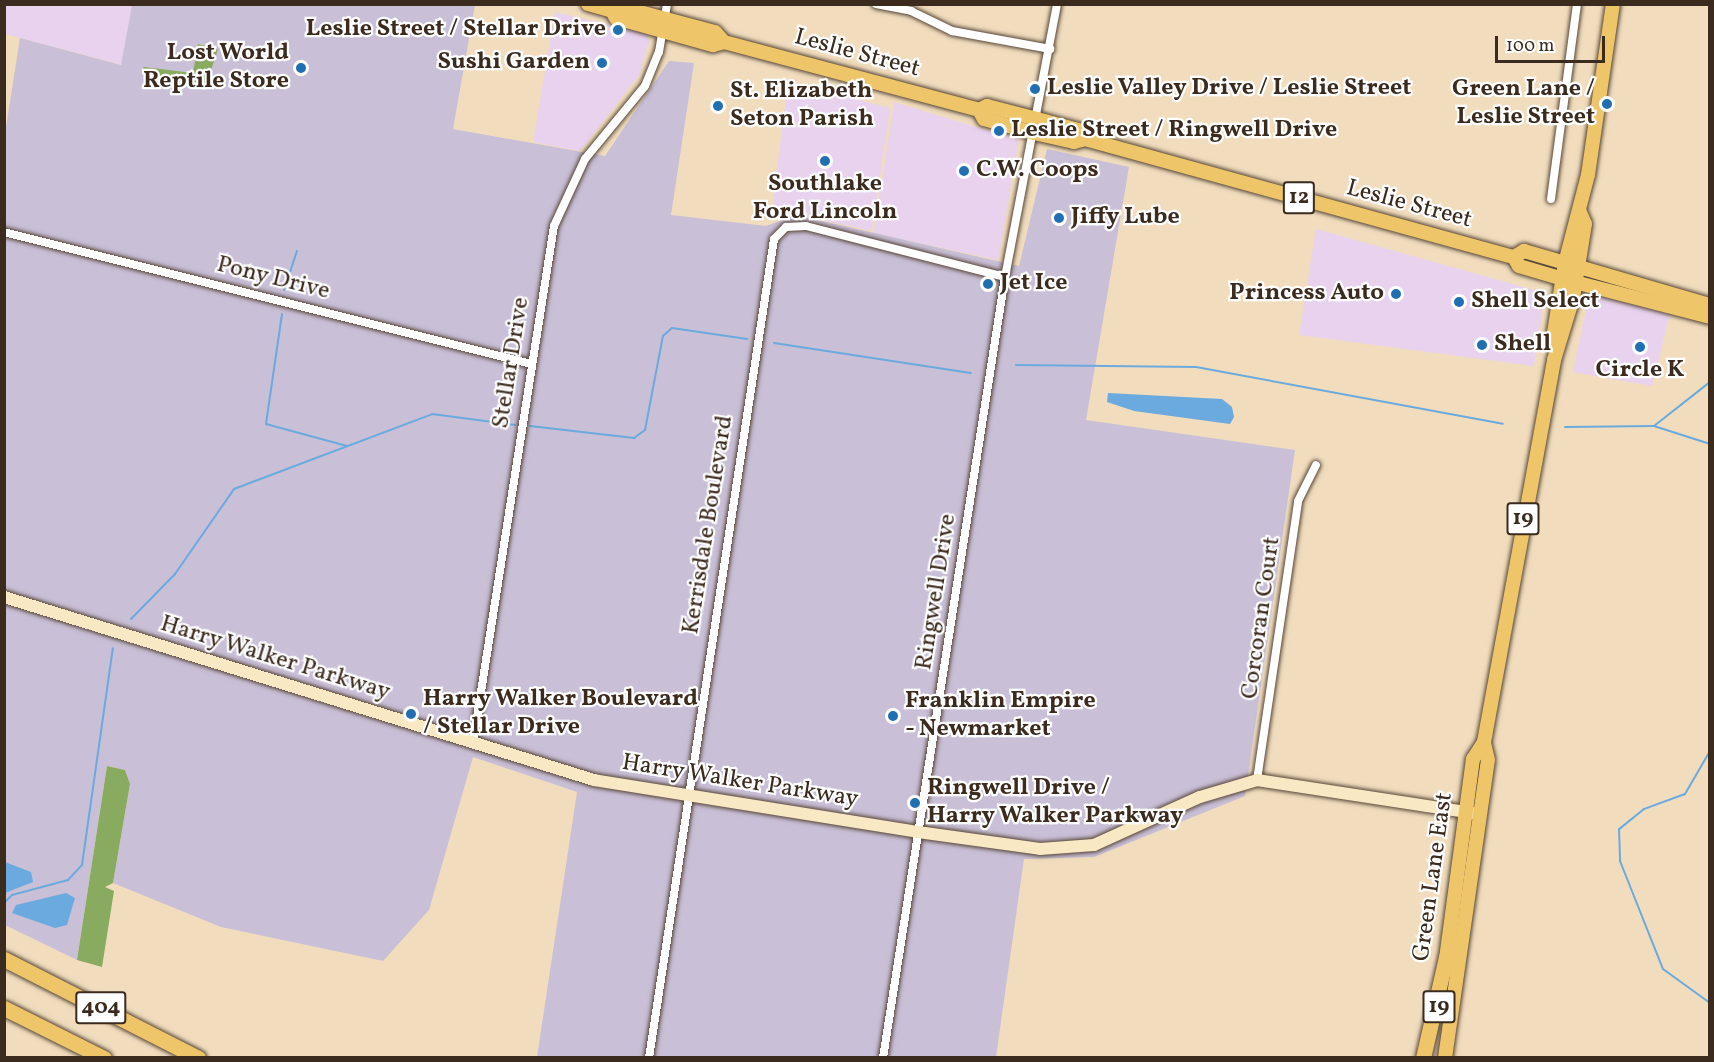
<!DOCTYPE html>
<html>
<head>
<meta charset="utf-8">
<style>
  body { margin:0 }
  #map { position:relative; width:1714px; height:1062px; overflow:hidden; background:#f1ddbe; font-family:Vollkorn,serif }
  div>[style] { position:absolute }
  [style*='--x'] { left:calc(var(--x)*1px); top:calc(var(--y)*1px); width:calc(var(--w)*1px); rotate:calc(var(--a)*1deg) }
  .built>* { inset:0; background:#e8d2ee }
  .industrial>* { inset:0; background:#c9bfd7 }
  .forest>* { inset:0; background:#89ab60 }
  .water>* { inset:0; background:#6baade }
  .stream>* { height:2px; margin:-1px; padding:0 1px; transform-origin:1px; border-radius:1px; background:#6baade }
  .roads { filter:drop-shadow(0 0 2px #564536) drop-shadow(0 0 2px #564536) }
  .street>* { height:8px; margin:-4px; padding:0 4px; transform-origin:4px; border-radius:4px; background:#fff }
  .secondary>* { height:12px; margin:-6px; padding:0 6px; transform-origin:6px; border-radius:6px; background:#f8e8c3 }
  .primary>* { height:14px; margin:-7px; padding:0 7px; transform-origin:7px; border-radius:7px; background:#eec569 }
  .highway>* { height:15px; margin:-7.5px; padding:0 7.5px; transform-origin:7.5px; border-radius:7.5px; background:#eec569 }
  .dots>* { width:16px; height:16px; translate:-50% -50%; box-sizing:border-box; border:3px solid #fff; border-radius:50% }
  span { translate:-50% -50%; white-space:nowrap; text-align:center; line-height:1.15; -webkit-text-stroke:4.5px #fff; paint-order:stroke }
  .shield-label span { padding:2px 4px; background:#fff; border:2px solid; border-radius:4px; -webkit-text-stroke-width:0 }
  .shield-label { font-size:22px; color:#3b2a1e; font-weight:700 }
  .poi-label { font-size:24px; color:#3b2a1e; font-weight:700 }
  .right { translate:-100% -50%; text-align:right }
  .left { translate:0 -50%; text-align:left }
  .street-label { font-size:24px; color:#3b2a1e }
  .frame { position:absolute; inset:0; border:6px solid #3b2a1e; pointer-events:none }
  .scale { position:absolute; left:1495px; top:36px; width:110px; height:27px; box-sizing:border-box; border:3px solid #3b2a1e; border-top:0; padding-left:8px; font-size:18px; line-height:21px; white-space:nowrap; color:#3b2a1e; -webkit-text-stroke:4px #fff; paint-order:stroke }
</style>
</head>
<body>
<div id="map">
  <div class="built">
    <div style="clip-path:polygon(4px 5px,132px 5px,122px 65px,5px 34px)"></div>
    <div style="clip-path:polygon(555px 12px,647px 34px,649px 41px,639px 75px,580px 151px,533px 142px)"></div>
    <div style="clip-path:polygon(788px 81px,890px 108px,872px 231px,772px 209px)"></div>
    <div style="clip-path:polygon(894px 102px,1019px 140px,998px 260px,874px 233px)"></div>
    <div style="clip-path:polygon(1316px 229px,1545px 293px,1534px 366px,1299px 335px)"></div>
    <div style="clip-path:polygon(1598px 296px,1670px 314px,1652px 386px,1573px 372px,1587px 305px)"></div>
  </div>
  <div class="industrial">
    <div style="clip-path:polygon(132px 5px,475px 5px,453px 129px,605px 156px,669px 61px,694px 63px,671px 215px,766px 226px,796px 215px,1019px 266px,1047px 149px,1129px 167px,1086px 420px,1295px 450px,1245px 796px,1094px 857px,1024px 859px,996px 1057px,537px 1057px,577px 792px,473px 757px,429px 910px,383px 961px,221px 927px,113px 883px,130px 784px,125px 770px,107px 766px,77px 960px,5px 925px,4px 140px,20px 38px,121px 65px)"></div>
  </div>
  <div class="forest">
    <div style="clip-path:polygon(198px 44px,218px 49px,205px 89px,141px 72px,144px 67px,193px 73px)"></div>
    <div style="clip-path:polygon(107px 766px,125px 770px,130px 784px,113px 883px,105px 887px,114px 891px,102px 967px,77px 960px)"></div>
  </div>
  <div class="water">
    <div style="clip-path:polygon(1108px 393px,1222px 399px,1232px 407px,1234px 417px,1230px 424px,1134px 411px,1107px 402px)"></div>
    <div style="clip-path:polygon(5px 862px,31px 872px,33px 882px,5px 893px)"></div>
    <div style="clip-path:polygon(66px 893px,75px 898px,67px 925px,55px 928px,12px 913px,16px 905px)"></div>
  </div>
  <div class="stream">
    <div style="--x:284;--y:290;--w:41;--a:-71.6"></div>
    <div style="--x:282;--y:314;--w:111;--a:98.3"></div>
    <div style="--x:266;--y:424;--w:84;--a:15.2"></div>
    <div style="--x:774;--y:343;--w:199;--a:8.7"></div>
    <div style="--x:1016;--y:365;--w:180;--a:0.6"></div>
    <div style="--x:1196;--y:367;--w:312;--a:10.5"></div>
    <div style="--x:530;--y:426;--w:105;--a:6.6"></div>
    <div style="--x:634;--y:438;--w:14;--a:-36"></div>
    <div style="--x:645;--y:430;--w:96;--a:-79.2"></div>
    <div style="--x:663;--y:336;--w:12;--a:-42"></div>
    <div style="--x:672;--y:328;--w:76;--a:8.3"></div>
    <div style="--x:1654;--y:426;--w:71;--a:-38.2"></div>
    <div style="--x:1565;--y:427;--w:89;--a:-0.6"></div>
    <div style="--x:1654;--y:426;--w:59;--a:17.8"></div>
    <div style="--x:131;--y:619;--w:63;--a:-45.6"></div>
    <div style="--x:175;--y:574;--w:103;--a:-55.2"></div>
    <div style="--x:234;--y:489;--w:212;--a:-20.7"></div>
    <div style="--x:432;--y:414;--w:84;--a:7.5"></div>
    <div style="--x:1710;--y:751;--w:50;--a:120.2"></div>
    <div style="--x:1685;--y:794;--w:44;--a:159.9"></div>
    <div style="--x:1644;--y:809;--w:32;--a:141"></div>
    <div style="--x:1619;--y:829;--w:32;--a:88"></div>
    <div style="--x:1620;--y:861;--w:116;--a:68.3"></div>
    <div style="--x:1663;--y:969;--w:58;--a:35.9"></div>
    <div style="--x:4;--y:903;--w:11;--a:-45"></div>
    <div style="--x:12;--y:895;--w:58;--a:-15"></div>
    <div style="--x:68;--y:880;--w:21;--a:-47"></div>
    <div style="--x:82;--y:865;--w:219;--a:-81.9"></div>
  </div>
  <div class="roads">
    <div class="street">
      <div style="--x:876;--y:4;--w:36;--a:11"></div>
      <div style="--x:911;--y:11;--w:46;--a:26"></div>
      <div style="--x:952;--y:31;--w:100;--a:10.4"></div>
      <div style="--x:1551;--y:199;--w:197;--a:-82.4"></div>
      <div style="--x:4;--y:232;--w:543;--a:14.06"></div>
      <div style="--x:473;--y:743;--w:523;--a:-81.1"></div>
      <div style="--x:554;--y:226;--w:74;--a:-65.2"></div>
      <div style="--x:585;--y:159;--w:94;--a:-50.6"></div>
      <div style="--x:645;--y:86;--w:37;--a:-68"></div>
      <div style="--x:659;--y:52;--w:49;--a:-80.5"></div>
      <div style="--x:1257;--y:780;--w:282;--a:-81.6"></div>
      <div style="--x:1298;--y:501;--w:40;--a:-63.4"></div>
      <div style="--x:649;--y:1058;--w:828;--a:-81.32"></div>
      <div style="--x:774;--y:239;--w:17;--a:-45"></div>
      <div style="--x:786;--y:227;--w:20;--a:-3"></div>
      <div style="--x:806;--y:226;--w:205;--a:14.4"></div>
      <div style="--x:883;--y:1058;--w:790;--a:-81.12"></div>
      <div style="--x:1005;--y:277;--w:278;--a:-79.2"></div>
    </div>
    <div class="secondary">
      <div style="--x:4;--y:597;--w:618;--a:17.23"></div>
      <div style="--x:594;--y:780;--w:328;--a:9.1"></div>
      <div style="--x:918;--y:832;--w:123;--a:7.9"></div>
      <div style="--x:1040;--y:849;--w:54;--a:-4.2"></div>
      <div style="--x:1094;--y:845;--w:116;--a:-24.4"></div>
      <div style="--x:1200;--y:797;--w:59;--a:-16.6"></div>
      <div style="--x:1257;--y:780;--w:226;--a:8.7"></div>
    </div>
    <div class="primary">
      <div style="--x:588;--y:4;--w:25;--a:16"></div>
      <div style="--x:612;--y:11;--w:8;--a:60"></div>
      <div style="--x:616;--y:18;--w:101;--a:15.6"></div>
      <div style="--x:713;--y:45;--w:11;--a:-15"></div>
      <div style="--x:724;--y:42;--w:264;--a:14.9"></div>
      <div style="--x:979;--y:110;--w:9;--a:-27"></div>
      <div style="--x:987;--y:106;--w:52;--a:14.6"></div>
      <div style="--x:1037;--y:119;--w:42;--a:15"></div>
      <div style="--x:1078;--y:130;--w:11;--a:52"></div>
      <div style="--x:612;--y:11;--w:10;--a:-24"></div>
      <div style="--x:621;--y:7;--w:97;--a:14.9"></div>
      <div style="--x:715;--y:32;--w:13;--a:48"></div>
      <div style="--x:979;--y:110;--w:10;--a:61"></div>
      <div style="--x:984;--y:119;--w:52;--a:15.6"></div>
      <div style="--x:1034;--y:133;--w:41;--a:12.7"></div>
      <div style="--x:1074;--y:142;--w:11;--a:-15"></div>
      <div style="--x:1085;--y:139;--w:445;--a:15.4"></div>
      <div style="--x:1514;--y:257;--w:12;--a:-31"></div>
      <div style="--x:1524;--y:251;--w:194;--a:16.2"></div>
      <div style="--x:1514;--y:257;--w:10;--a:61"></div>
      <div style="--x:1519;--y:266;--w:46;--a:16.5"></div>
      <div style="--x:1563;--y:279;--w:152;--a:14.5"></div>
      <div style="--x:1558;--y:344;--w:12;--a:-110"></div>
      <div style="--x:1554;--y:333;--w:71;--a:-81.1"></div>
      <div style="--x:1565;--y:263;--w:91;--a:-75.4"></div>
      <div style="--x:1588;--y:175;--w:173;--a:-81.7"></div>
      <div style="--x:1445;--y:966;--w:209;--a:-82.3"></div>
      <div style="--x:1473;--y:759;--w:20;--a:-57"></div>
      <div style="--x:1445;--y:1058;--w:301;--a:-81.8"></div>
      <div style="--x:1488;--y:760;--w:18;--a:-103"></div>
      <div style="--x:1484;--y:742;--w:388;--a:-79.6"></div>
      <div style="--x:1554;--y:360;--w:65;--a:-73"></div>
      <div style="--x:1573;--y:298;--w:75;--a:-80.8"></div>
      <div style="--x:1585;--y:224;--w:13;--a:-113"></div>
    </div>
    <div class="highway">
      <div style="--x:4;--y:959;--w:218;--a:27"></div>
      <div style="--x:4;--y:1008;--w:112;--a:26.6"></div>
      <div style="--x:1423;--y:1058;--w:104;--a:-77.2"></div>
    </div>
  </div>
  <div class="dots">
    <div style="left:618px;top:30px;background:#1f6fb2"></div>
    <div style="left:602px;top:63px;background:#1f6fb2"></div>
    <div style="left:301px;top:68px;background:#1f6fb2"></div>
    <div style="left:1035px;top:89px;background:#1f6fb2"></div>
    <div style="left:1607px;top:104px;background:#1f6fb2"></div>
    <div style="left:718px;top:106px;background:#1f6fb2"></div>
    <div style="left:999px;top:131px;background:#1f6fb2"></div>
    <div style="left:825px;top:161px;background:#1f6fb2"></div>
    <div style="left:964px;top:171px;background:#1f6fb2"></div>
    <div style="left:1059px;top:218px;background:#1f6fb2"></div>
    <div style="left:988px;top:284px;background:#1f6fb2"></div>
    <div style="left:1396px;top:294px;background:#1f6fb2"></div>
    <div style="left:1459px;top:302px;background:#1f6fb2"></div>
    <div style="left:1482px;top:345px;background:#1f6fb2"></div>
    <div style="left:1640px;top:347px;background:#1f6fb2"></div>
    <div style="left:411px;top:714px;background:#1f6fb2"></div>
    <div style="left:893px;top:716px;background:#1f6fb2"></div>
    <div style="left:915px;top:803px;background:#1f6fb2"></div>
  </div>
  <div class="shield-label">
    <span style="left:1299px;top:198px">12</span>
    <span style="left:1523px;top:519px">19</span>
    <span style="left:1439px;top:1007px">19</span>
    <span style="left:101px;top:1008px">404</span>
  </div>
  <div class="poi-label">
    <span class="right" style="left:606px;top:30px">Leslie Street / Stellar Drive</span>
    <span class="right" style="left:289px;top:68px">Lost World<br>Reptile Store</span>
    <span class="right" style="left:590px;top:63px">Sushi Garden</span>
    <span class="left" style="left:1047px;top:89px">Leslie Valley Drive / Leslie Street</span>
    <span class="right" style="left:1595px;top:104px">Green Lane /<br>Leslie Street</span>
    <span class="left" style="left:730px;top:106px">St. Elizabeth<br>Seton Parish</span>
    <span class="left" style="left:1011px;top:131px">Leslie Street / Ringwell Drive</span>
    <span class="left" style="left:976px;top:171px">C.W. Coops</span>
    <span style="left:825px;top:199px">Southlake<br>Ford Lincoln</span>
    <span class="left" style="left:1071px;top:218px">Jiffy Lube</span>
    <span class="left" style="left:1000px;top:284px">Jet Ice</span>
    <span class="right" style="left:1384px;top:294px">Princess Auto</span>
    <span class="left" style="left:1471px;top:302px">Shell Select</span>
    <span class="left" style="left:1494px;top:345px">Shell</span>
    <span style="left:1640px;top:371px">Circle K</span>
    <span class="left" style="left:423px;top:714px">Harry Walker Boulevard<br>/ Stellar Drive</span>
    <span class="left" style="left:905px;top:716px">Franklin Empire<br>- Newmarket</span>
    <span class="left" style="left:927px;top:803px">Ringwell Drive /<br>Harry Walker Parkway</span>
  </div>
  <div class="street-label">
    <span style="left:857px;top:54px;rotate:15deg">Leslie Street</span>
    <span style="left:1409px;top:205px;rotate:15deg">Leslie Street</span>
    <span style="left:273px;top:279px;rotate:14deg">Pony Drive</span>
    <span style="left:512px;top:363px;rotate:-81deg">Stellar Drive</span>
    <span style="left:709px;top:525px;rotate:-81deg">Kerrisdale Boulevard</span>
    <span style="left:937px;top:592px;rotate:-81deg">Ringwell Drive</span>
    <span style="left:1262px;top:618px;rotate:-82deg">Corcoran Court</span>
    <span style="left:275px;top:659px;rotate:17deg">Harry Walker Parkway</span>
    <span style="left:740px;top:782px;rotate:9deg">Harry Walker Parkway</span>
    <span style="left:1434px;top:877px;rotate:-82deg">Green Lane East</span>
  </div>
  <div class="frame"></div>
  <div class="scale">100 m</div>
</div>
</body>
</html>
